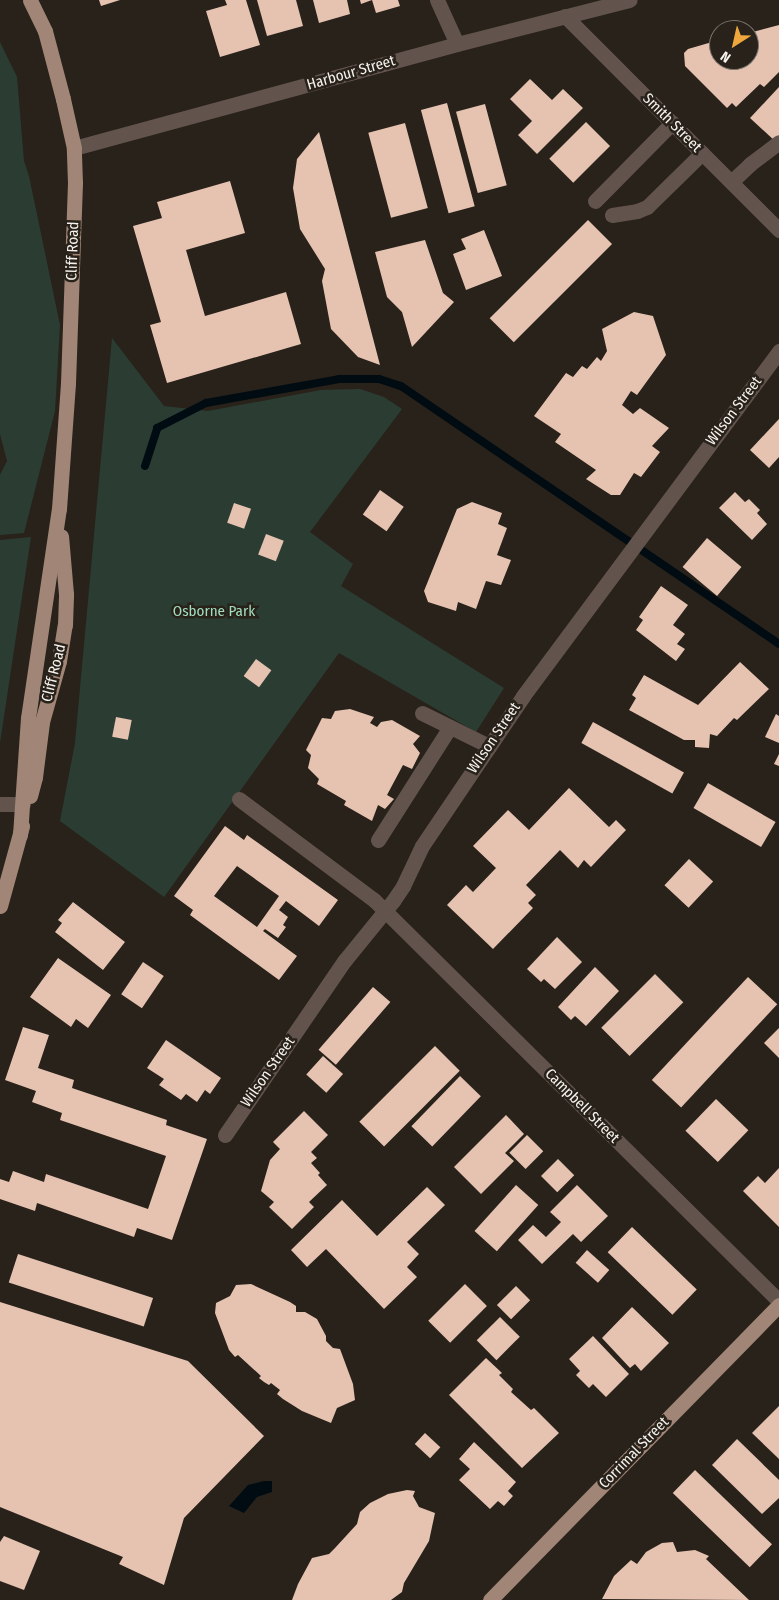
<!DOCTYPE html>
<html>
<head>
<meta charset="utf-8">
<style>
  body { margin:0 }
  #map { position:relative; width:779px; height:1600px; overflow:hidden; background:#28221a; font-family:"Fira Sans Condensed",sans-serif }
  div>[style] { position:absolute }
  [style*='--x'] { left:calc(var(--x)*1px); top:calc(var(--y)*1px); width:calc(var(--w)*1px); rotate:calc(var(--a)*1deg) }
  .green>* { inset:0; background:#2b3d33 }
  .water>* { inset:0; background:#000c12 }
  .stream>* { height:8px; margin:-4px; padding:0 4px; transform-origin:4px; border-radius:4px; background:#000c12 }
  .building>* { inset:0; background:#e6c2b1; transform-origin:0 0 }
  .minor>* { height:15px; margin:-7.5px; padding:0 7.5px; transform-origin:7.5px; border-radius:7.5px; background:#62544d }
  .major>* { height:15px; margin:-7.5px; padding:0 7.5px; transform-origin:7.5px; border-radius:7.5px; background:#a18576 }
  span { translate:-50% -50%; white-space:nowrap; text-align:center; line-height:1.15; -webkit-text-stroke:5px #28221a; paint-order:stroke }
  .street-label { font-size:15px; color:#f6f2ed }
  .park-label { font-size:15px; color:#a1debd }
  .north { position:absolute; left:709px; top:20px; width:50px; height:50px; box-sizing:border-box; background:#28221a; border:1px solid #7a756e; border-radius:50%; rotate:215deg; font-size:14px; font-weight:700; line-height:20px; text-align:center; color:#f6f2ed }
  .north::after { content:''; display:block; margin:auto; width:18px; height:22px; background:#efa73d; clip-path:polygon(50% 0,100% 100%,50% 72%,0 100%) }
</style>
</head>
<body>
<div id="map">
  <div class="green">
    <div style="clip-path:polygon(0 42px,17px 77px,24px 161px,29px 176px,60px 325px,55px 411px,24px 533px,0 535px,0 475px,7px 461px,0 434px)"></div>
    <div style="clip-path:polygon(112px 338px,164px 406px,208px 411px,321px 390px,360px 389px,384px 397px,402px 409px,310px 532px,353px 564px,341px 586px,504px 688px,476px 732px,339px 653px,164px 897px,60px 821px,75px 743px)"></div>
    <div style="clip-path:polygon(31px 537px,0 743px,0 540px)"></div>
  </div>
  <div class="water">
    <div style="clip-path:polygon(264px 1481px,272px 1481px,272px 1492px,257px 1497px,244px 1513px,229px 1506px,248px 1485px)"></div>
  </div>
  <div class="stream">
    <div style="--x:145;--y:466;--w:40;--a:-72"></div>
    <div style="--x:157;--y:428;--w:55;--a:-27"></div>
    <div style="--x:206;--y:403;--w:135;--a:-10.2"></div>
    <div style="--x:339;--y:379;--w:40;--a:0"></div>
    <div style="--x:379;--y:379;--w:23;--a:18"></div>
    <div style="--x:401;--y:386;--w:458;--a:34.3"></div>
  </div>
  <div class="building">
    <div style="clip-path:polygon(99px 0,120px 0,101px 6px)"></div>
    <div style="clip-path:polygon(225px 0,246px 0,260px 45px,220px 57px,206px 11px,227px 5px)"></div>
    <div style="clip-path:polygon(257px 0,296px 0,303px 26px,267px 36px)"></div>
    <div style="clip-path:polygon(313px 0,347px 0,350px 14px,319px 23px)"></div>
    <div style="clip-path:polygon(360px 0,398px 0,400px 6px,376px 13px,372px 0,361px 4px)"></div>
    <div style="clip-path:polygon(779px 25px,779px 72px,764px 87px,760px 84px,736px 107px,732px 103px,727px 108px,685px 66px,684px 53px,688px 49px,719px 40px,719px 60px,749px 60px,749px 33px)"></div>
    <div style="clip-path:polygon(530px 79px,552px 100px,563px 89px,583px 108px,537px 154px,518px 135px,532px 121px,510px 99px)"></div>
    <div style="clip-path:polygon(779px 87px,779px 139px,776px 142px,750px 118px)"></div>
    <div style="left:447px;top:103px;width:107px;height:27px;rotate:75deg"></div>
    <div style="left:485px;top:104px;width:84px;height:30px;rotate:75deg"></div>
    <div style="left:586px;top:122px;width:34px;height:52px;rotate:45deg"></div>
    <div style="left:405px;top:123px;width:88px;height:38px;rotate:75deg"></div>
    <div style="clip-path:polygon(319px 132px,380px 365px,358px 357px,331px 329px,322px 281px,325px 269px,300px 229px,293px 188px,297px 159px)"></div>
    <div style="clip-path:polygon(230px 181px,245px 233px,186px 250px,205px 316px,286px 292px,301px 344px,167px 383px,150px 325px,161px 322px,133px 226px,162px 218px,157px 202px)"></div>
    <div style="left:588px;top:220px;width:34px;height:139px;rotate:45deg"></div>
    <div style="clip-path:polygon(484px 230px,502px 276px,466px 290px,453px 254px,466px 249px,461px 239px)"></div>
    <div style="clip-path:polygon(425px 240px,443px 293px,454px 302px,412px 347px,402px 312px,387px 297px,375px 252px)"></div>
    <div style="clip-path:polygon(634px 312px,653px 316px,666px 355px,637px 395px,631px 391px,622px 405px,633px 414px,640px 408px,669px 428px,652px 446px,660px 452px,641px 477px,634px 473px,620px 495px,611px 495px,586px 479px,596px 470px,555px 442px,561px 434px,534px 416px,566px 373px,573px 377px,582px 366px,587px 369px,597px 357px,601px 361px,607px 351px,602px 329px)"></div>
    <div style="clip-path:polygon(779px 419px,779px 457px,769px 468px,750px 450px)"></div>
    <div style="left:380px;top:490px;width:29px;height:30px;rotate:35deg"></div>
    <div style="clip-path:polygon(735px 492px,745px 502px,749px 499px,760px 510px,757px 513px,767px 524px,752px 540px,719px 508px)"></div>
    <div style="clip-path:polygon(472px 502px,502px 513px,498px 524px,507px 528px,497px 555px,511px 560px,501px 585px,486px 581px,476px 609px,458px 602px,456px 611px,428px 602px,424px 591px,457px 509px)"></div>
    <div style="left:234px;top:503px;width:18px;height:21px;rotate:19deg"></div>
    <div style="left:266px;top:534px;width:19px;height:22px;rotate:21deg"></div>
    <div style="left:707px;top:538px;width:45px;height:38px;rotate:40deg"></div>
    <div style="clip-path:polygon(661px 586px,688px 605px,673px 625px,685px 634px,677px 644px,685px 649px,676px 661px,636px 630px,643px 620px,639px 617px)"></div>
    <div style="left:256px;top:659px;width:19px;height:21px;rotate:36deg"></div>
    <div style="clip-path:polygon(740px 662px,769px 689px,737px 720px,734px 718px,717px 736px,710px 734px,709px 748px,695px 747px,695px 740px,684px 740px,629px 710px,636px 698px,632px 695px,644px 675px,698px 705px)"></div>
    <div style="clip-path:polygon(350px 709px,374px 717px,370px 723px,377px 727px,381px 722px,392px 720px,420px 736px,413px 744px,420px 753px,412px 769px,403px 765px,387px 795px,394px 799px,385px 809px,378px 805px,372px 821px,344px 805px,346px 801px,317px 784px,319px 779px,308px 768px,311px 755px,306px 750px,322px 718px,331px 719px,335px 711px)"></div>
    <div style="clip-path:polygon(776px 714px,779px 716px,779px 743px,765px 737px)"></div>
    <div style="left:116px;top:717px;width:16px;height:20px;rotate:11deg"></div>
    <div style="left:593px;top:722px;width:104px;height:24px;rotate:29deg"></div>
    <div style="clip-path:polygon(779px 754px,779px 766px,774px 764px)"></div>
    <div style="left:708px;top:783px;width:78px;height:29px;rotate:30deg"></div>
    <div style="clip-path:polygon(569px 788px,609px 827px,616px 820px,626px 830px,591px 867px,584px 860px,578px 868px,560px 850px,526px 885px,536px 895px,528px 903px,533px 908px,493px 949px,447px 905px,466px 885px,473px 892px,496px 868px,473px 846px,508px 810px,529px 830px)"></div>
    <div style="clip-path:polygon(evenodd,225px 826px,244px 840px,247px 835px,338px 900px,319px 926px,286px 901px,279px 910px,288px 917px,283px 925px,286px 927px,278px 938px,265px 929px,263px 931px,297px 956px,279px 980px,190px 915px,193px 910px,174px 896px,225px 826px,237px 866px,279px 896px,257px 927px,214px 896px,237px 866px)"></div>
    <div style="left:689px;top:859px;width:33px;height:36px;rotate:43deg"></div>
    <div style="clip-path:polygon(73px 902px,125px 942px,103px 970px,55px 932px,62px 923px,58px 920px)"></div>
    <div style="clip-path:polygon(557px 937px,582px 962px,555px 989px,544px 979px,541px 982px,527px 969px)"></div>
    <div style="clip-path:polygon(58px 958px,111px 995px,88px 1028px,76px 1019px,71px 1027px,30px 997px)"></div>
    <div style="left:143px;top:962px;width:25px;height:39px;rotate:34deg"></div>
    <div style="clip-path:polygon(595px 967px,619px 991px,586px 1026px,575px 1016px,571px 1020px,558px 1007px)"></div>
    <div style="left:655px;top:974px;width:40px;height:76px;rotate:45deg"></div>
    <div style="left:748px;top:977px;width:40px;height:141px;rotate:43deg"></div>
    <div style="left:373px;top:987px;width:23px;height:83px;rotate:41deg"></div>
    <div style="clip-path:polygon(23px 1027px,49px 1035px,38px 1068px,74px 1080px,72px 1088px,167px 1120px,166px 1125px,207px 1139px,172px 1240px,137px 1228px,134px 1237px,37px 1203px,35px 1211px,0 1199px,0 1179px,9px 1182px,13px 1171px,44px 1182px,46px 1174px,148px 1209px,166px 1156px,60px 1120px,62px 1113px,32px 1102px,36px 1091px,5px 1080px)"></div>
    <div style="clip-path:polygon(779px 1028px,779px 1058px,764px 1043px)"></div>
    <div style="clip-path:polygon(166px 1040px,221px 1078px,210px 1094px,205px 1090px,197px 1102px,186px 1094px,181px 1100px,159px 1085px,164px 1079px,147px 1068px)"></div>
    <div style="left:435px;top:1046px;width:35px;height:107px;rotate:45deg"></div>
    <div style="left:323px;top:1056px;width:27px;height:25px;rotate:42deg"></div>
    <div style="left:460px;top:1076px;width:29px;height:70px;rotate:44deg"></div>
    <div style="left:716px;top:1099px;width:45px;height:44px;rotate:44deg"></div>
    <div style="clip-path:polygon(304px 1111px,328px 1135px,311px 1152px,317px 1158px,311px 1163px,320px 1173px,318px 1175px,327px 1185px,309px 1202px,314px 1207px,292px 1229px,269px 1207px,274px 1202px,261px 1191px,270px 1160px,280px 1149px,273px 1142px)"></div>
    <div style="clip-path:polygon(506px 1115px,524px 1134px,505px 1153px,514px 1161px,481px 1194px,454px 1167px)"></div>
    <div style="left:527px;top:1135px;width:23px;height:25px;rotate:45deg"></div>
    <div style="left:558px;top:1159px;width:23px;height:24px;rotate:45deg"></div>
    <div style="clip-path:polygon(779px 1168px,779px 1227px,743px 1191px,758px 1176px,765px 1183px)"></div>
    <div style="left:516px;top:1185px;width:30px;height:62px;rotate:42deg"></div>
    <div style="clip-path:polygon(577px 1185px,608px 1216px,581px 1242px,573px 1234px,542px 1264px,518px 1240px,533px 1225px,546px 1237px,561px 1222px,550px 1212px)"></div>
    <div style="clip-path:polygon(427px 1187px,445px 1205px,407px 1242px,419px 1254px,407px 1267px,417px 1277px,384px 1309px,326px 1249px,307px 1267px,291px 1250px,342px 1200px,377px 1236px)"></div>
    <div style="left:632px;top:1227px;width:90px;height:35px;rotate:44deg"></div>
    <div style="left:587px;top:1250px;width:30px;height:17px;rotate:42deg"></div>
    <div style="left:18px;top:1254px;width:142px;height:30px;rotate:18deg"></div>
    <div style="clip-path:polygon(251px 1284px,290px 1302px,296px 1306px,296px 1312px,305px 1312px,317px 1319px,326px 1336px,326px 1341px,333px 1348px,340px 1349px,353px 1384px,355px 1400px,337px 1408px,331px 1423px,302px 1411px,283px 1399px,277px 1394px,280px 1390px,271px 1383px,269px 1385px,264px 1382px,259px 1378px,261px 1376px,238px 1355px,235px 1357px,229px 1350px,215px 1313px,216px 1303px,230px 1296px,236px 1285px)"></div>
    <div style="left:465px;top:1284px;width:31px;height:52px;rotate:45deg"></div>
    <div style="left:516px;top:1286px;width:20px;height:27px;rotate:45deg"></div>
    <div style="clip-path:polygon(0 1302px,188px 1361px,264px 1436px,184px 1518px,164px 1585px,119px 1564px,123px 1557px,0 1507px)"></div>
    <div style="clip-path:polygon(632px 1307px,669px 1343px,641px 1371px,635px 1364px,630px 1368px,602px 1338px)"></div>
    <div style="left:500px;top:1317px;width:28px;height:33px;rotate:45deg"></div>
    <div style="clip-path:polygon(593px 1336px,629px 1374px,606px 1397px,593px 1384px,589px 1388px,576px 1375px,580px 1371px,569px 1359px)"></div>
    <div style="clip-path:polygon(486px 1358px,502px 1373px,499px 1375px,513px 1389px,511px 1392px,531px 1410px,534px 1408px,559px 1433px,522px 1468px,449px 1395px)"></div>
    <div style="clip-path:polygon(779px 1406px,779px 1459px,752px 1433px)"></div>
    <div style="left:425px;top:1433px;width:21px;height:15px;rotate:43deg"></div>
    <div style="clip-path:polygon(737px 1439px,779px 1480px,779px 1498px,762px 1514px,712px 1465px)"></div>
    <div style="clip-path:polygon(474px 1442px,516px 1482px,508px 1491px,513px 1496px,504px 1506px,498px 1501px,490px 1509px,459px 1480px,470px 1469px,459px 1459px)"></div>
    <div style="left:695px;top:1470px;width:107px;height:32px;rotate:44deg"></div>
    <div style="clip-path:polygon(407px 1490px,415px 1491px,413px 1496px,419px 1507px,435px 1513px,429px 1541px,404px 1583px,402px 1592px,391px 1600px,292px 1600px,298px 1584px,312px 1558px,329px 1554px,335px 1548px,357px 1524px,360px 1512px,370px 1503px,388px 1494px)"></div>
    <div style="clip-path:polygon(4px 1536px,40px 1551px,24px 1590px,0 1581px,0 1542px)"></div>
    <div style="clip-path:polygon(673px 1542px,677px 1552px,695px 1550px,709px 1556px,706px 1559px,749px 1600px,602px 1599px,614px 1576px,631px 1560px,637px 1564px,646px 1552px,662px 1543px)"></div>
  </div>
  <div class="minor">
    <div style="--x:437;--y:0;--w:48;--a:65.6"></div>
    <div style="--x:565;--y:16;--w:303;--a:45"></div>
    <div style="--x:74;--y:148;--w:397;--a:-15.2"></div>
    <div style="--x:457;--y:44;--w:178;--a:-14.3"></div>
    <div style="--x:731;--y:182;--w:26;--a:-43"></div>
    <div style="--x:750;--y:164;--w:36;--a:-37"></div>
    <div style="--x:595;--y:201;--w:110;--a:-45.4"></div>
    <div style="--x:612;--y:215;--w:25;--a:-9"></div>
    <div style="--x:637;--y:211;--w:11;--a:-22"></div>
    <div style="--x:647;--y:207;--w:77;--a:-44.5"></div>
    <div style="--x:422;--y:713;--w:75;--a:26.2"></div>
    <div style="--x:239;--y:799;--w:169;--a:36.8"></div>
    <div style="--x:374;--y:900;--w:570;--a:44.72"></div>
    <div style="--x:0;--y:804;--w:23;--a:0"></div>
    <div style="--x:378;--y:840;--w:134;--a:-57.5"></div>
    <div style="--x:225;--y:1135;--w:212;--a:-55.6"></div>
    <div style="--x:345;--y:960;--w:76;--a:-50.9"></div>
    <div style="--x:393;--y:901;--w:18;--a:-56"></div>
    <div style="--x:403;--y:886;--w:44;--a:-64.6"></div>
    <div style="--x:422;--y:846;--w:181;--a:-56"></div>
    <div style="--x:523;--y:696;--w:430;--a:-53.4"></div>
  </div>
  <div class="major">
    <div style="--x:30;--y:796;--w:20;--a:-75"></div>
    <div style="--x:35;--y:777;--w:55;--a:-82.7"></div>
    <div style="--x:42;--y:722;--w:63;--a:-74.4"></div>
    <div style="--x:59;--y:661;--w:36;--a:-81"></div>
    <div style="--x:65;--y:625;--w:31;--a:-88"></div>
    <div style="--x:66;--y:594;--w:58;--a:-94.9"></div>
    <div style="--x:20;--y:835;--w:117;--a:-86.1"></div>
    <div style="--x:28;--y:718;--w:211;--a:-81.6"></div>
    <div style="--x:59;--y:509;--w:126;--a:-85.9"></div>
    <div style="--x:68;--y:383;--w:200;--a:-88"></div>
    <div style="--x:75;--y:183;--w:35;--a:-92"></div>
    <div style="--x:74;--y:148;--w:50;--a:-102.7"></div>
    <div style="--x:63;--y:99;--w:70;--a:-104.8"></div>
    <div style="--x:45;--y:31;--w:34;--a:-116"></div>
    <div style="--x:0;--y:906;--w:83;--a:-74.6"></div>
    <div style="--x:490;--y:1600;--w:413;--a:-45.6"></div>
  </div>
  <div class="street-label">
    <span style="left:351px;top:73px;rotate:-16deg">Harbour Street</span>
    <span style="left:672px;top:123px;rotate:45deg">Smith Street</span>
    <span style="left:73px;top:251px;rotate:-88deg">Cliff Road</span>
    <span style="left:734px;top:411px;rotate:-53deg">Wilson Street</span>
    <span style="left:54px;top:673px;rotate:-76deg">Cliff Road</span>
    <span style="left:494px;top:738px;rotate:-56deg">Wilson Street</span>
    <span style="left:268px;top:1072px;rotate:-55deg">Wilson Street</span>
    <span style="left:582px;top:1106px;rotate:45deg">Campbell Street</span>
    <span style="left:634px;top:1453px;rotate:-46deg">Corrimal Street</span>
  </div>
  <div class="park-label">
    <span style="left:214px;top:612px">Osborne Park</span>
  </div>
  <div class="north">N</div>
</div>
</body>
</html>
